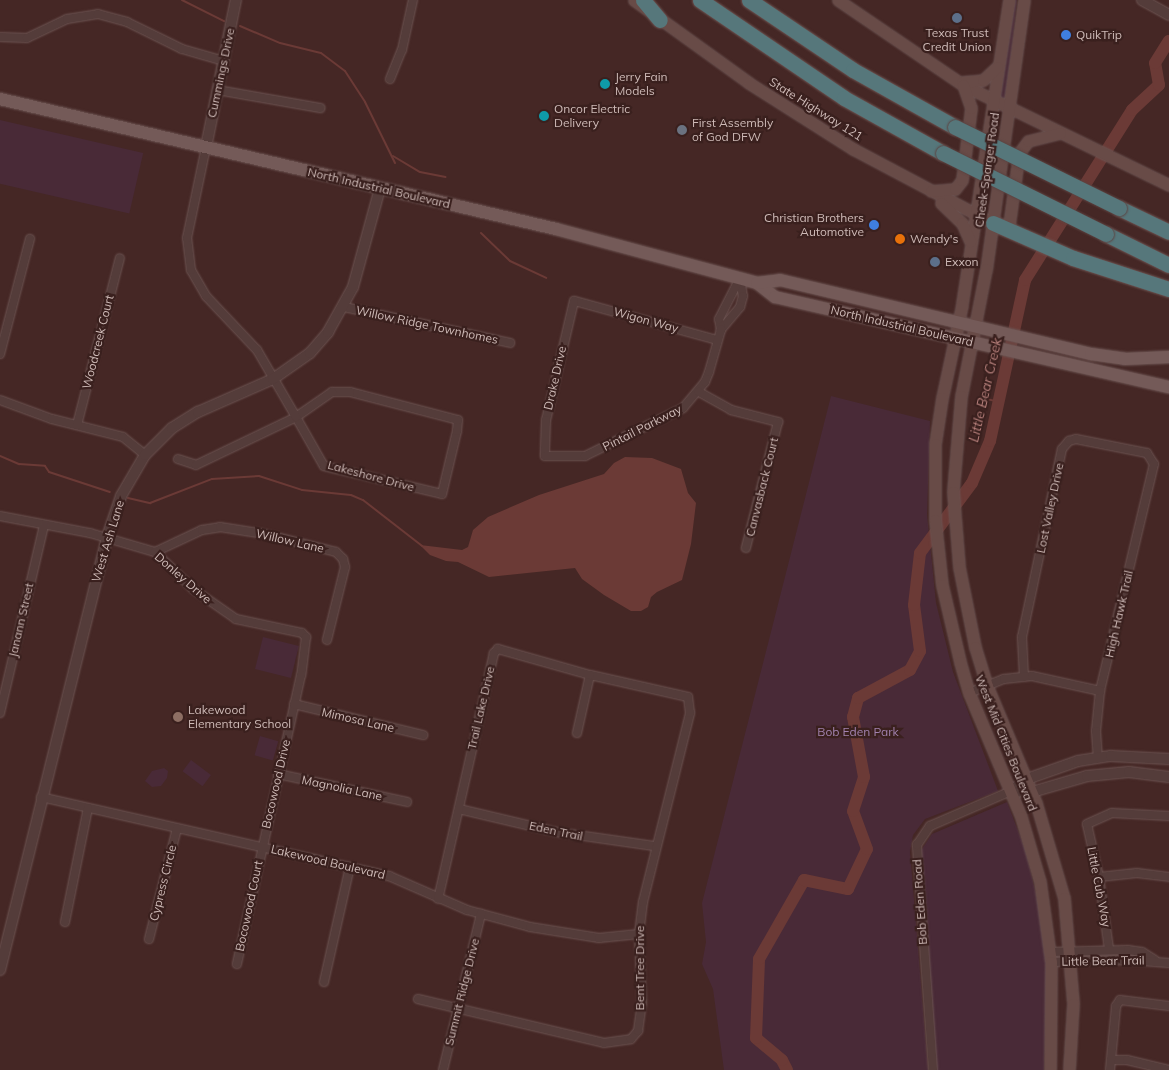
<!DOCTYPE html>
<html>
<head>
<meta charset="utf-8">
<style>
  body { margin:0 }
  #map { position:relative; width:1169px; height:1070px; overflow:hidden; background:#452725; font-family:Mulish,sans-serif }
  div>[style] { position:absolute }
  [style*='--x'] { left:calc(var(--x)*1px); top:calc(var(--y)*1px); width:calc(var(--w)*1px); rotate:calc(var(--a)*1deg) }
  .green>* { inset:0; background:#492a37; transform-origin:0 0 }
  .water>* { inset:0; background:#6b3a36 }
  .stream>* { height:2px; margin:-1px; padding:0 1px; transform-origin:1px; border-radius:1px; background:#6b3a36 }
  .river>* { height:12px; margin:-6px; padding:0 6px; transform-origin:6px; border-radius:6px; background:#6b3a36 }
  .roads { filter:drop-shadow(0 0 1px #6c5452) drop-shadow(0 0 1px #6c5452) }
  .minor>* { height:8px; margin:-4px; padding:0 4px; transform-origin:4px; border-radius:4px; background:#543c3a }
  .tertiary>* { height:10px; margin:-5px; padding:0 5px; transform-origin:5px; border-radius:5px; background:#543c3a }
  .secondary>* { height:11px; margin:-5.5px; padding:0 5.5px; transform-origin:5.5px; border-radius:5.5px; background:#684b47 }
  .primary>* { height:12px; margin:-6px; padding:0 6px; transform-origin:6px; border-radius:6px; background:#745a58 }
  .motorway>* { height:15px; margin:-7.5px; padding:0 7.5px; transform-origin:7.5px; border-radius:7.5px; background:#56777b }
  .bridges { filter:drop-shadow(0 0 1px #5c4341) drop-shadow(0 0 1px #5c4341) }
  .motorway-bridge>* { height:15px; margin:-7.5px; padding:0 7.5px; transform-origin:7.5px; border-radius:7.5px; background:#56777b }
  .dots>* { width:14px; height:14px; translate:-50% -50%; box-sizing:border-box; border:2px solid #3a201e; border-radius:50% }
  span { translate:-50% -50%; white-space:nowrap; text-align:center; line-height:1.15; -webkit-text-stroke:4.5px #3a201e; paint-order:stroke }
  .poi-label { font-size:12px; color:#cebab7 }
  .left { translate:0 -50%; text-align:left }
  .right { translate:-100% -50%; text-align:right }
  .street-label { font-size:12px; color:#cebab7 }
  .park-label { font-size:12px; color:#a282af }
  .water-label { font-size:14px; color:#b7807c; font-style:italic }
</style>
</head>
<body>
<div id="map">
  <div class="green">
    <div style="clip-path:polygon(1013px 0,1017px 0,1010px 67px,1005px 98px,1001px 99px,996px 93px)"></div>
    <div style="left:0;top:120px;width:147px;height:62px;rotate:13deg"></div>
    <div style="clip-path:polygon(831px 396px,930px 421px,927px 515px,936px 603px,953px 672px,998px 791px,925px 819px,913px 835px,910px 852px,928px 1070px,724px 1070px,713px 989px,702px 964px,706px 942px,702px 903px)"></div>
    <div style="left:263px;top:637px;width:37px;height:33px;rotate:14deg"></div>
    <div style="left:260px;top:736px;width:19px;height:20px;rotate:16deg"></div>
    <div style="left:191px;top:760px;width:25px;height:14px;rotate:37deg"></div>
    <div style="clip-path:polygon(164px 768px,168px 771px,167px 778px,161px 786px,152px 787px,145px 781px,152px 771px)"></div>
    <div style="clip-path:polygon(1007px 802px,1025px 849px,1043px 923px,1047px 965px,1044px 1070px,935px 1070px,920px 852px,932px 834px)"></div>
  </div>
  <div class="water">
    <div style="clip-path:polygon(625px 457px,652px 458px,681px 469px,688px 493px,696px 503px,691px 544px,682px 580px,657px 592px,651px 597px,648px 607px,641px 611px,631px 611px,604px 595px,582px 579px,575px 568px,489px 577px,458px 562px,446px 561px,430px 555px,420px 545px,462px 550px,468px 547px,473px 530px,488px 517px,539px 495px,604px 474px,614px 463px)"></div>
  </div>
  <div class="stream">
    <div style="--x:182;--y:0;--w:47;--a:26.6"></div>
    <div style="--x:240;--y:26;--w:43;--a:23"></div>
    <div style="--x:280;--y:43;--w:42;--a:13.7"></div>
    <div style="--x:321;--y:53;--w:30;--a:37"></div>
    <div style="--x:345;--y:71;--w:37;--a:57"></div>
    <div style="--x:365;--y:102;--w:68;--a:63.8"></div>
    <div style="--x:393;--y:156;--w:31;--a:31"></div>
    <div style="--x:420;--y:172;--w:26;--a:11"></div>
    <div style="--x:481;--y:233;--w:40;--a:44"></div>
    <div style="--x:510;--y:261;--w:40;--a:25"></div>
    <div style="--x:987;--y:399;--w:12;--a:14"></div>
    <div style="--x:0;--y:456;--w:21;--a:23"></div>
    <div style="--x:19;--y:464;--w:26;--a:4"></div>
    <div style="--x:45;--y:466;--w:7;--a:56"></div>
    <div style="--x:49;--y:472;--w:64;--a:18.2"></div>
    <div style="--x:128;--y:498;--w:23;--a:13"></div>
    <div style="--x:150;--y:503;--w:66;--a:-21.2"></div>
    <div style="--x:212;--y:479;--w:47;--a:-3.7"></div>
    <div style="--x:259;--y:476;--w:45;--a:18"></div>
    <div style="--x:302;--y:490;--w:49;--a:5.8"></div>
    <div style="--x:351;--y:495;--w:13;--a:23"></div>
    <div style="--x:363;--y:500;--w:75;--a:37.9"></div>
  </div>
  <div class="river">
    <div style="--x:787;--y:1070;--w:11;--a:-117"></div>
    <div style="--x:782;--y:1060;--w:34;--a:-140"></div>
    <div style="--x:756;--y:1038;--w:79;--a:-87.8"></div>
    <div style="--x:759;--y:959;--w:91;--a:-60.3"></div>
    <div style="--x:804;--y:880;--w:45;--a:11.6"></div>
    <div style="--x:848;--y:889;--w:44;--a:-64.6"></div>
    <div style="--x:867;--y:849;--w:40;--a:-110.2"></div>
    <div style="--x:853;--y:811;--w:36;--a:-72"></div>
    <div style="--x:864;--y:777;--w:61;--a:-100.4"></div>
    <div style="--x:853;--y:717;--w:20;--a:-75"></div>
    <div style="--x:858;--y:698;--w:59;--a:-28.3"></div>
    <div style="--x:910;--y:670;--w:21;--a:-62"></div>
    <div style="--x:920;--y:651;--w:46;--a:-97.4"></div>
    <div style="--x:914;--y:605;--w:52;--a:-83.4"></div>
    <div style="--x:920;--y:553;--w:87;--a:-53.4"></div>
    <div style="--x:972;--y:483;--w:46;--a:-66.8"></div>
    <div style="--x:990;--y:441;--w:165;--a:-77.7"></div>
    <div style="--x:1025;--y:280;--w:201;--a:-57.8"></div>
    <div style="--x:1132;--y:110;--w:37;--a:-43"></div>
    <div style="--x:1159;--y:85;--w:22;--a:-100"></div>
    <div style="--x:1155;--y:63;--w:26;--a:-58"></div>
  </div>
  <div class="roads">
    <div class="minor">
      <div style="--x:0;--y:37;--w:27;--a:2"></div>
      <div style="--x:27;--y:38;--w:44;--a:-25.4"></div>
      <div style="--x:67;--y:19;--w:31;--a:-9"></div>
      <div style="--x:98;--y:14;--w:30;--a:15"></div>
      <div style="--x:127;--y:22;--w:61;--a:26.1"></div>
      <div style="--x:182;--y:49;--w:44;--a:15.9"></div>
      <div style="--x:390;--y:79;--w:31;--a:-68"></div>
      <div style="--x:402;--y:50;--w:51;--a:-77.6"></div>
      <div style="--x:217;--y:90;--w:105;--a:9.9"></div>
      <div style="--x:740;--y:278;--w:18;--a:81"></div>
      <div style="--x:743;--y:296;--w:11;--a:105"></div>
      <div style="--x:740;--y:307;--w:30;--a:130"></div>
      <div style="--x:721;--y:330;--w:11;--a:-100"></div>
      <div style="--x:719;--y:319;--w:46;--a:-62.9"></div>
      <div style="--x:344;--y:307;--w:170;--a:12.2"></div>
      <div style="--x:717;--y:340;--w:148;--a:-164.7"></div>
      <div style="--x:574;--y:301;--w:122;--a:103.2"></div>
      <div style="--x:546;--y:420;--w:36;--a:92"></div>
      <div style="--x:545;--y:456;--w:40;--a:0"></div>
      <div style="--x:585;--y:456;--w:109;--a:-26.1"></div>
      <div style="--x:683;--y:408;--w:34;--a:-50"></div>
      <div style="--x:705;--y:382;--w:11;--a:-68"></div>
      <div style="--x:709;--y:372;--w:44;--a:-74.1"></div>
      <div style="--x:0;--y:354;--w:119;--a:-75.4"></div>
      <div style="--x:699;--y:392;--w:37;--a:29"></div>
      <div style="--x:731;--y:410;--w:49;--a:14.3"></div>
      <div style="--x:778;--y:422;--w:130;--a:104.3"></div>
      <div style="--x:0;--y:400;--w:55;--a:20.1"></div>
      <div style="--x:52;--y:419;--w:73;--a:14.2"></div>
      <div style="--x:123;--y:437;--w:28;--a:39"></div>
      <div style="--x:77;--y:425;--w:172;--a:-75.6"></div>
      <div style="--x:178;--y:459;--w:19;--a:18"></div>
      <div style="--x:196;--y:465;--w:111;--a:-25.6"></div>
      <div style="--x:296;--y:417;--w:56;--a:60.3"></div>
      <div style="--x:324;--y:466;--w:121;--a:13.3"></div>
      <div style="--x:442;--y:494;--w:65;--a:-76.6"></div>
      <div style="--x:457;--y:431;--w:11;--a:-85"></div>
      <div style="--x:458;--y:420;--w:112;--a:-165.5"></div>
      <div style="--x:350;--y:392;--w:18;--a:180"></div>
      <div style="--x:332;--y:392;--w:44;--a:145.2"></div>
      <div style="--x:296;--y:417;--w:78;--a:-120.2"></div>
      <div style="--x:257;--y:350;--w:74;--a:-133.4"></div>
      <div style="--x:206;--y:296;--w:30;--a:-120"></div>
      <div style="--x:191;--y:270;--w:32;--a:-97"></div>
      <div style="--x:187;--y:238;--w:93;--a:-78.2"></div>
      <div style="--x:0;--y:516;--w:92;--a:10.7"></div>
      <div style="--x:90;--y:533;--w:68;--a:16.3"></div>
      <div style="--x:155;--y:552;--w:53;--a:44.2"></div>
      <div style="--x:193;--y:589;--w:52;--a:34.9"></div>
      <div style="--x:236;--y:619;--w:67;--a:12"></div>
      <div style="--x:302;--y:633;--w:6;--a:45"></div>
      <div style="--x:306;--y:637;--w:38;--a:97"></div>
      <div style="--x:301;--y:675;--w:296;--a:102.5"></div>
      <div style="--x:155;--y:552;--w:52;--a:-25.1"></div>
      <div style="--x:202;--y:530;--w:18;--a:-9"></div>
      <div style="--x:220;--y:527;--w:45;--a:9"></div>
      <div style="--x:264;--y:534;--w:74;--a:14"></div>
      <div style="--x:336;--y:552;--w:10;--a:45"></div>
      <div style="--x:343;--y:559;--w:8;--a:76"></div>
      <div style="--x:345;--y:567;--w:75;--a:103.9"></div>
      <div style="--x:1024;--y:677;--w:40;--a:-92.9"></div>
      <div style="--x:1022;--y:637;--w:192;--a:-78"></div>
      <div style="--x:1062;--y:449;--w:11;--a:-49"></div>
      <div style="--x:1069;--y:441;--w:7;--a:-16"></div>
      <div style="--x:1076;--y:439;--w:72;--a:11.2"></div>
      <div style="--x:1147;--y:453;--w:13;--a:58"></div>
      <div style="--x:1154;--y:464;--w:233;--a:103.4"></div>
      <div style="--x:1100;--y:691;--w:40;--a:95.7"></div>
      <div style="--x:1096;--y:731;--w:27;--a:86"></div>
      <div style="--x:969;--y:693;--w:38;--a:-22"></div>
      <div style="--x:1004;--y:679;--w:28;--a:-6"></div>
      <div style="--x:1032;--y:676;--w:70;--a:12.4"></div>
      <div style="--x:294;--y:704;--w:133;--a:13.5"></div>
      <div style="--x:0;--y:713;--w:192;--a:-76.8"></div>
      <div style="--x:577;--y:733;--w:59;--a:-77.4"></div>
      <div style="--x:278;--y:774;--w:132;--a:12.2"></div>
      <div style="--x:41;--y:797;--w:357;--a:12.8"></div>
      <div style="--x:389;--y:876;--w:85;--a:23.6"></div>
      <div style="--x:467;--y:910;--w:65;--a:15.1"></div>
      <div style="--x:530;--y:927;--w:70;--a:9.1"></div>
      <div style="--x:599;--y:938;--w:40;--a:-5.7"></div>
      <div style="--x:459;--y:809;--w:100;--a:13.3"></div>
      <div style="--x:556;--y:832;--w:99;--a:8.1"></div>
      <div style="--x:1099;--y:877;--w:38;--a:-6"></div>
      <div style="--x:1137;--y:873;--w:32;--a:7"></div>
      <div style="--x:65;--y:922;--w:116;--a:-78.6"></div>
      <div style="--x:149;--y:939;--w:114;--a:-75.8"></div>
      <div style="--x:1109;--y:949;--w:73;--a:-97.9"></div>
      <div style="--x:1099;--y:877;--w:54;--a:-102.8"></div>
      <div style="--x:1087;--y:824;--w:27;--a:-24"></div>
      <div style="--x:1112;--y:813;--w:57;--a:3"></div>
      <div style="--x:1050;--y:952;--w:78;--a:-1.5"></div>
      <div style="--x:1128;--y:950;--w:14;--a:8"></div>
      <div style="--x:1142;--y:952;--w:15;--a:32"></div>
      <div style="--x:1051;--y:962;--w:77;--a:-1.5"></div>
      <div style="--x:1128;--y:960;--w:41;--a:4.2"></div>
      <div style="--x:324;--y:982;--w:118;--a:-77.3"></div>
      <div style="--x:418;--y:999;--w:191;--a:13.3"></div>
      <div style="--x:604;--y:1043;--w:27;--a:-8"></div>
      <div style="--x:631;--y:1039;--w:11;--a:-49"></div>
      <div style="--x:638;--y:1031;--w:28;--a:-82"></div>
      <div style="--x:642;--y:1003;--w:69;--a:-92.5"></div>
      <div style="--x:639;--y:934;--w:32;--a:-83"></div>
      <div style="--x:643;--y:902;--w:195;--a:-76"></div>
      <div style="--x:690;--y:713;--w:16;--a:-97"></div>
      <div style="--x:688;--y:697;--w:100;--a:-167.3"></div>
      <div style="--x:590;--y:675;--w:96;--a:-164.2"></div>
      <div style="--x:498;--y:649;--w:6;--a:135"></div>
      <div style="--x:494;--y:653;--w:252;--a:102.8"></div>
      <div style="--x:1112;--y:1060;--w:15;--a:0"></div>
      <div style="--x:1127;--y:1060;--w:43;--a:13.4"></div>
      <div style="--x:443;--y:1070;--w:161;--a:-76.3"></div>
      <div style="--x:933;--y:1070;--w:226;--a:-94.1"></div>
      <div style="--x:917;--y:845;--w:23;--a:-56"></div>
      <div style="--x:930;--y:826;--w:88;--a:-23.4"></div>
      <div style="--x:1110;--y:1070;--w:64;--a:-84.6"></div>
      <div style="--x:1116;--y:1006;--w:7;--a:-56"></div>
      <div style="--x:1120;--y:1000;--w:49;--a:7"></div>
    </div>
    <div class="tertiary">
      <div style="--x:1142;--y:0;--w:31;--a:29"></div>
      <div style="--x:206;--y:147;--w:150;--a:-78.5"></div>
      <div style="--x:1011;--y:791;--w:20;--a:-37"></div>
      <div style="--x:1027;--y:779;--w:54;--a:-19.4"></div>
      <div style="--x:1078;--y:761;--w:33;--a:-9"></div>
      <div style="--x:1111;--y:756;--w:58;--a:3"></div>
      <div style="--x:1011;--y:791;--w:21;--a:3"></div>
      <div style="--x:1032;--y:792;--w:57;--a:-16.2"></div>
      <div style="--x:1087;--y:776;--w:42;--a:-5.4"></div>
      <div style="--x:1129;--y:772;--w:40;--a:7.1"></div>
      <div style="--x:0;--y:970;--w:446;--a:-76.1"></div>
      <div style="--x:107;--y:537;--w:43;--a:-71.1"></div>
      <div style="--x:121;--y:496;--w:48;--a:-59.7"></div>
      <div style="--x:145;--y:455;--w:38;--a:-45"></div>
      <div style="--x:172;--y:428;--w:31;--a:-32"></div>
      <div style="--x:198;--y:412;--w:82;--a:-23.7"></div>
      <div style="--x:273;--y:379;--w:45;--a:-35.1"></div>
      <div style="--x:310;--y:353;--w:28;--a:-49"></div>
      <div style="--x:328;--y:332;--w:51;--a:-60.9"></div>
      <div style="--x:353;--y:287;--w:103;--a:-74.7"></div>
    </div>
    <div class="secondary">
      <div style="--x:634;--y:0;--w:142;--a:35.8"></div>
      <div style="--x:749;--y:83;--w:123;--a:32.4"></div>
      <div style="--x:853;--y:149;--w:158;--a:27.9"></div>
      <div style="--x:838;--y:0;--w:151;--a:34.2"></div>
      <div style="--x:963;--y:85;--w:229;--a:25.9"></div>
      <div style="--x:1009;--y:0;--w:309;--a:98.8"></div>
      <div style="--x:962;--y:305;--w:95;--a:102.1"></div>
      <div style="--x:942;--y:398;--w:47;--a:98.7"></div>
      <div style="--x:935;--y:444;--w:76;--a:90"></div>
      <div style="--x:935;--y:520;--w:65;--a:83.9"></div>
      <div style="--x:942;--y:585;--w:79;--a:76.8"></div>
      <div style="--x:960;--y:662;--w:32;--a:74"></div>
      <div style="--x:969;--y:693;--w:134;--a:67.2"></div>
      <div style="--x:1021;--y:817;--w:68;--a:73.7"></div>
      <div style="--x:1040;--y:882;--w:81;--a:82.2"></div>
      <div style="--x:1051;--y:962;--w:108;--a:90.5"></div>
      <div style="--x:1024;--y:0;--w:272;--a:98"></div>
      <div style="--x:986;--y:269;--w:129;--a:101.1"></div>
      <div style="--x:961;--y:396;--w:96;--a:94.8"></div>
      <div style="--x:953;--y:492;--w:75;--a:85.4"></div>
      <div style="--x:959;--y:567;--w:82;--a:78.7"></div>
      <div style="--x:975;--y:647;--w:41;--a:72.9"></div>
      <div style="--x:987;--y:686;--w:127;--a:67.3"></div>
      <div style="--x:1036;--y:803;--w:99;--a:73.6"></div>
      <div style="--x:1064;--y:898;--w:106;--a:85.1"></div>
      <div style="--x:1073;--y:1004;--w:66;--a:93.5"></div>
      <div style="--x:962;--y:82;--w:21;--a:-5"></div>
      <div style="--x:983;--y:80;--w:19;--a:-43"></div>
      <div style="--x:931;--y:191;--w:24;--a:-5"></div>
      <div style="--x:955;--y:189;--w:11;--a:-52"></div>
      <div style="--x:962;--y:180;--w:73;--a:-82.9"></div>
      <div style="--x:971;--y:108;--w:24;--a:-109"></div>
      <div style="--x:941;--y:203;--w:29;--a:44"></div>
      <div style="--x:962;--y:223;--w:20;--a:66"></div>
      <div style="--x:1013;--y:233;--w:9;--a:-117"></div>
      <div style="--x:1009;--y:225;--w:73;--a:-82.1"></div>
      <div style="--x:1019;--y:153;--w:15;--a:-53"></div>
      <div style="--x:1028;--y:141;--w:33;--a:-14"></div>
    </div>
    <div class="primary">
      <div style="--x:0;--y:99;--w:571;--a:13.16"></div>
      <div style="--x:556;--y:229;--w:208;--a:15"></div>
      <div style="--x:757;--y:283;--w:23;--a:38"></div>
      <div style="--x:775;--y:297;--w:404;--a:12.9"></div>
      <div style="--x:757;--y:283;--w:23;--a:-7"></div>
      <div style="--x:780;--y:280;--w:320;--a:13.4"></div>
      <div style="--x:1091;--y:354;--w:34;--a:8"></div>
      <div style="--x:1125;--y:359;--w:44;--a:-2.6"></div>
    </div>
    <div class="motorway">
      <div style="--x:643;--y:0;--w:26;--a:50"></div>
      <div style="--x:700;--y:0;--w:174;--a:34.2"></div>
      <div style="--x:844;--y:98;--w:113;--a:29.1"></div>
      <div style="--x:749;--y:0;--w:125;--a:33.9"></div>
      <div style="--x:853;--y:70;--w:117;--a:29.2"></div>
      <div style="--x:1119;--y:208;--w:55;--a:25.6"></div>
      <div style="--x:993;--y:223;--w:87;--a:23.6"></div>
      <div style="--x:1073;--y:258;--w:101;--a:17.9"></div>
      <div style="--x:1106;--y:234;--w:70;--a:26.2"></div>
    </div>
  </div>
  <div class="bridges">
    <div class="motorway-bridge">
      <div style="--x:955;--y:127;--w:183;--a:26.3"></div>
      <div style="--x:943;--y:153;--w:182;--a:26.4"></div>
    </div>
  </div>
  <div class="dots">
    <div style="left:957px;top:18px;background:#5c6f8a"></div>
    <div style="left:1066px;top:35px;background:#3f7fe0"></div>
    <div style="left:605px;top:84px;background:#0f9aa8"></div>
    <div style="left:544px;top:116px;background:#0f9aa8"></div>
    <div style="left:682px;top:130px;background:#6b7280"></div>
    <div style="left:874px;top:225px;background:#3f7fe0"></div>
    <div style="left:900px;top:239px;background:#e8710a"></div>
    <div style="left:935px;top:262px;background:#5c6f8a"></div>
    <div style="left:178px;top:717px;background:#8d6e63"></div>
  </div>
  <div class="poi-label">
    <span style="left:957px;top:40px">Texas Trust<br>Credit Union</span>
    <span class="left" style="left:1076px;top:35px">QuikTrip</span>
    <span class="left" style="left:615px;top:84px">Jerry Fain<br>Models</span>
    <span class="left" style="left:554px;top:116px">Oncor Electric<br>Delivery</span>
    <span class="left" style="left:692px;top:130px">First Assembly<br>of God DFW</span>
    <span class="right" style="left:864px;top:225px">Christian Brothers<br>Automotive</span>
    <span class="left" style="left:910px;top:239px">Wendy's</span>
    <span class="left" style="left:945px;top:262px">Exxon</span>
    <span class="left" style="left:188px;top:717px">Lakewood<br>Elementary School</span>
  </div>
  <div class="street-label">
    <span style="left:221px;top:73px;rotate:-78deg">Cummings Drive</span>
    <span style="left:816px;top:109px;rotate:32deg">State Highway 121</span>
    <span style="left:987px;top:170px;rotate:-82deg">Cheek-Sparger Road</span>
    <span style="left:379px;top:188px;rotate:13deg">North Industrial Boulevard</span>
    <span style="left:646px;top:320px;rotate:15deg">Wigon Way</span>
    <span style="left:427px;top:325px;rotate:12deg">Willow Ridge Townhomes</span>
    <span style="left:902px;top:326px;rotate:13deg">North Industrial Boulevard</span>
    <span style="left:98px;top:342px;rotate:-76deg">Woodcreek Court</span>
    <span style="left:555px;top:378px;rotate:-77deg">Drake Drive</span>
    <span style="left:642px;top:428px;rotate:-27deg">Pintail Parkway</span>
    <span style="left:371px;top:476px;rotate:15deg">Lakeshore Drive</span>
    <span style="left:762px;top:487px;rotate:-76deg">Canvasback Court</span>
    <span style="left:1050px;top:508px;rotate:-78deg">Lost Valley Drive</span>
    <span style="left:108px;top:541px;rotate:-73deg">West Ash Lane</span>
    <span style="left:290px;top:541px;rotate:13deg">Willow Lane</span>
    <span style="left:183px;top:578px;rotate:41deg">Donley Drive</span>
    <span style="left:1119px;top:614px;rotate:-77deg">High Hawk Trail</span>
    <span style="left:21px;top:620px;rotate:-77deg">Janann Street</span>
    <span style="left:481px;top:708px;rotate:-77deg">Trail Lake Drive</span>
    <span style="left:358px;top:720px;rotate:13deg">Mimosa Lane</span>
    <span style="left:1006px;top:743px;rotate:68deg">West Mid Cities Boulevard</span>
    <span style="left:276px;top:784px;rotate:-77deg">Bocowood Drive</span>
    <span style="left:342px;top:788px;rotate:12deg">Magnolia Lane</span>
    <span style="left:556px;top:831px;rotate:12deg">Eden Trail</span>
    <span style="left:328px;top:862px;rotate:13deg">Lakewood Boulevard</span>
    <span style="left:163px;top:883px;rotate:-76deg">Cypress Circle</span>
    <span style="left:1099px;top:887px;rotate:79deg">Little Cub Way</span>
    <span style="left:920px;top:902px;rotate:-94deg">Bob Eden Road</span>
    <span style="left:249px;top:906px;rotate:-78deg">Bocowood Court</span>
    <span style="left:1103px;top:961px;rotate:-1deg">Little Bear Trail</span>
    <span style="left:640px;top:968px;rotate:-90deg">Bent Tree Drive</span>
    <span style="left:462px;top:992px;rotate:-76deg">Summit Ridge Drive</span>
  </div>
  <div class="park-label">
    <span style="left:858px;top:732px">Bob Eden Park</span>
  </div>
  <div class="water-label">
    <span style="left:985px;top:390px;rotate:-77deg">Little Bear Creek</span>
  </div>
</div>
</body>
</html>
